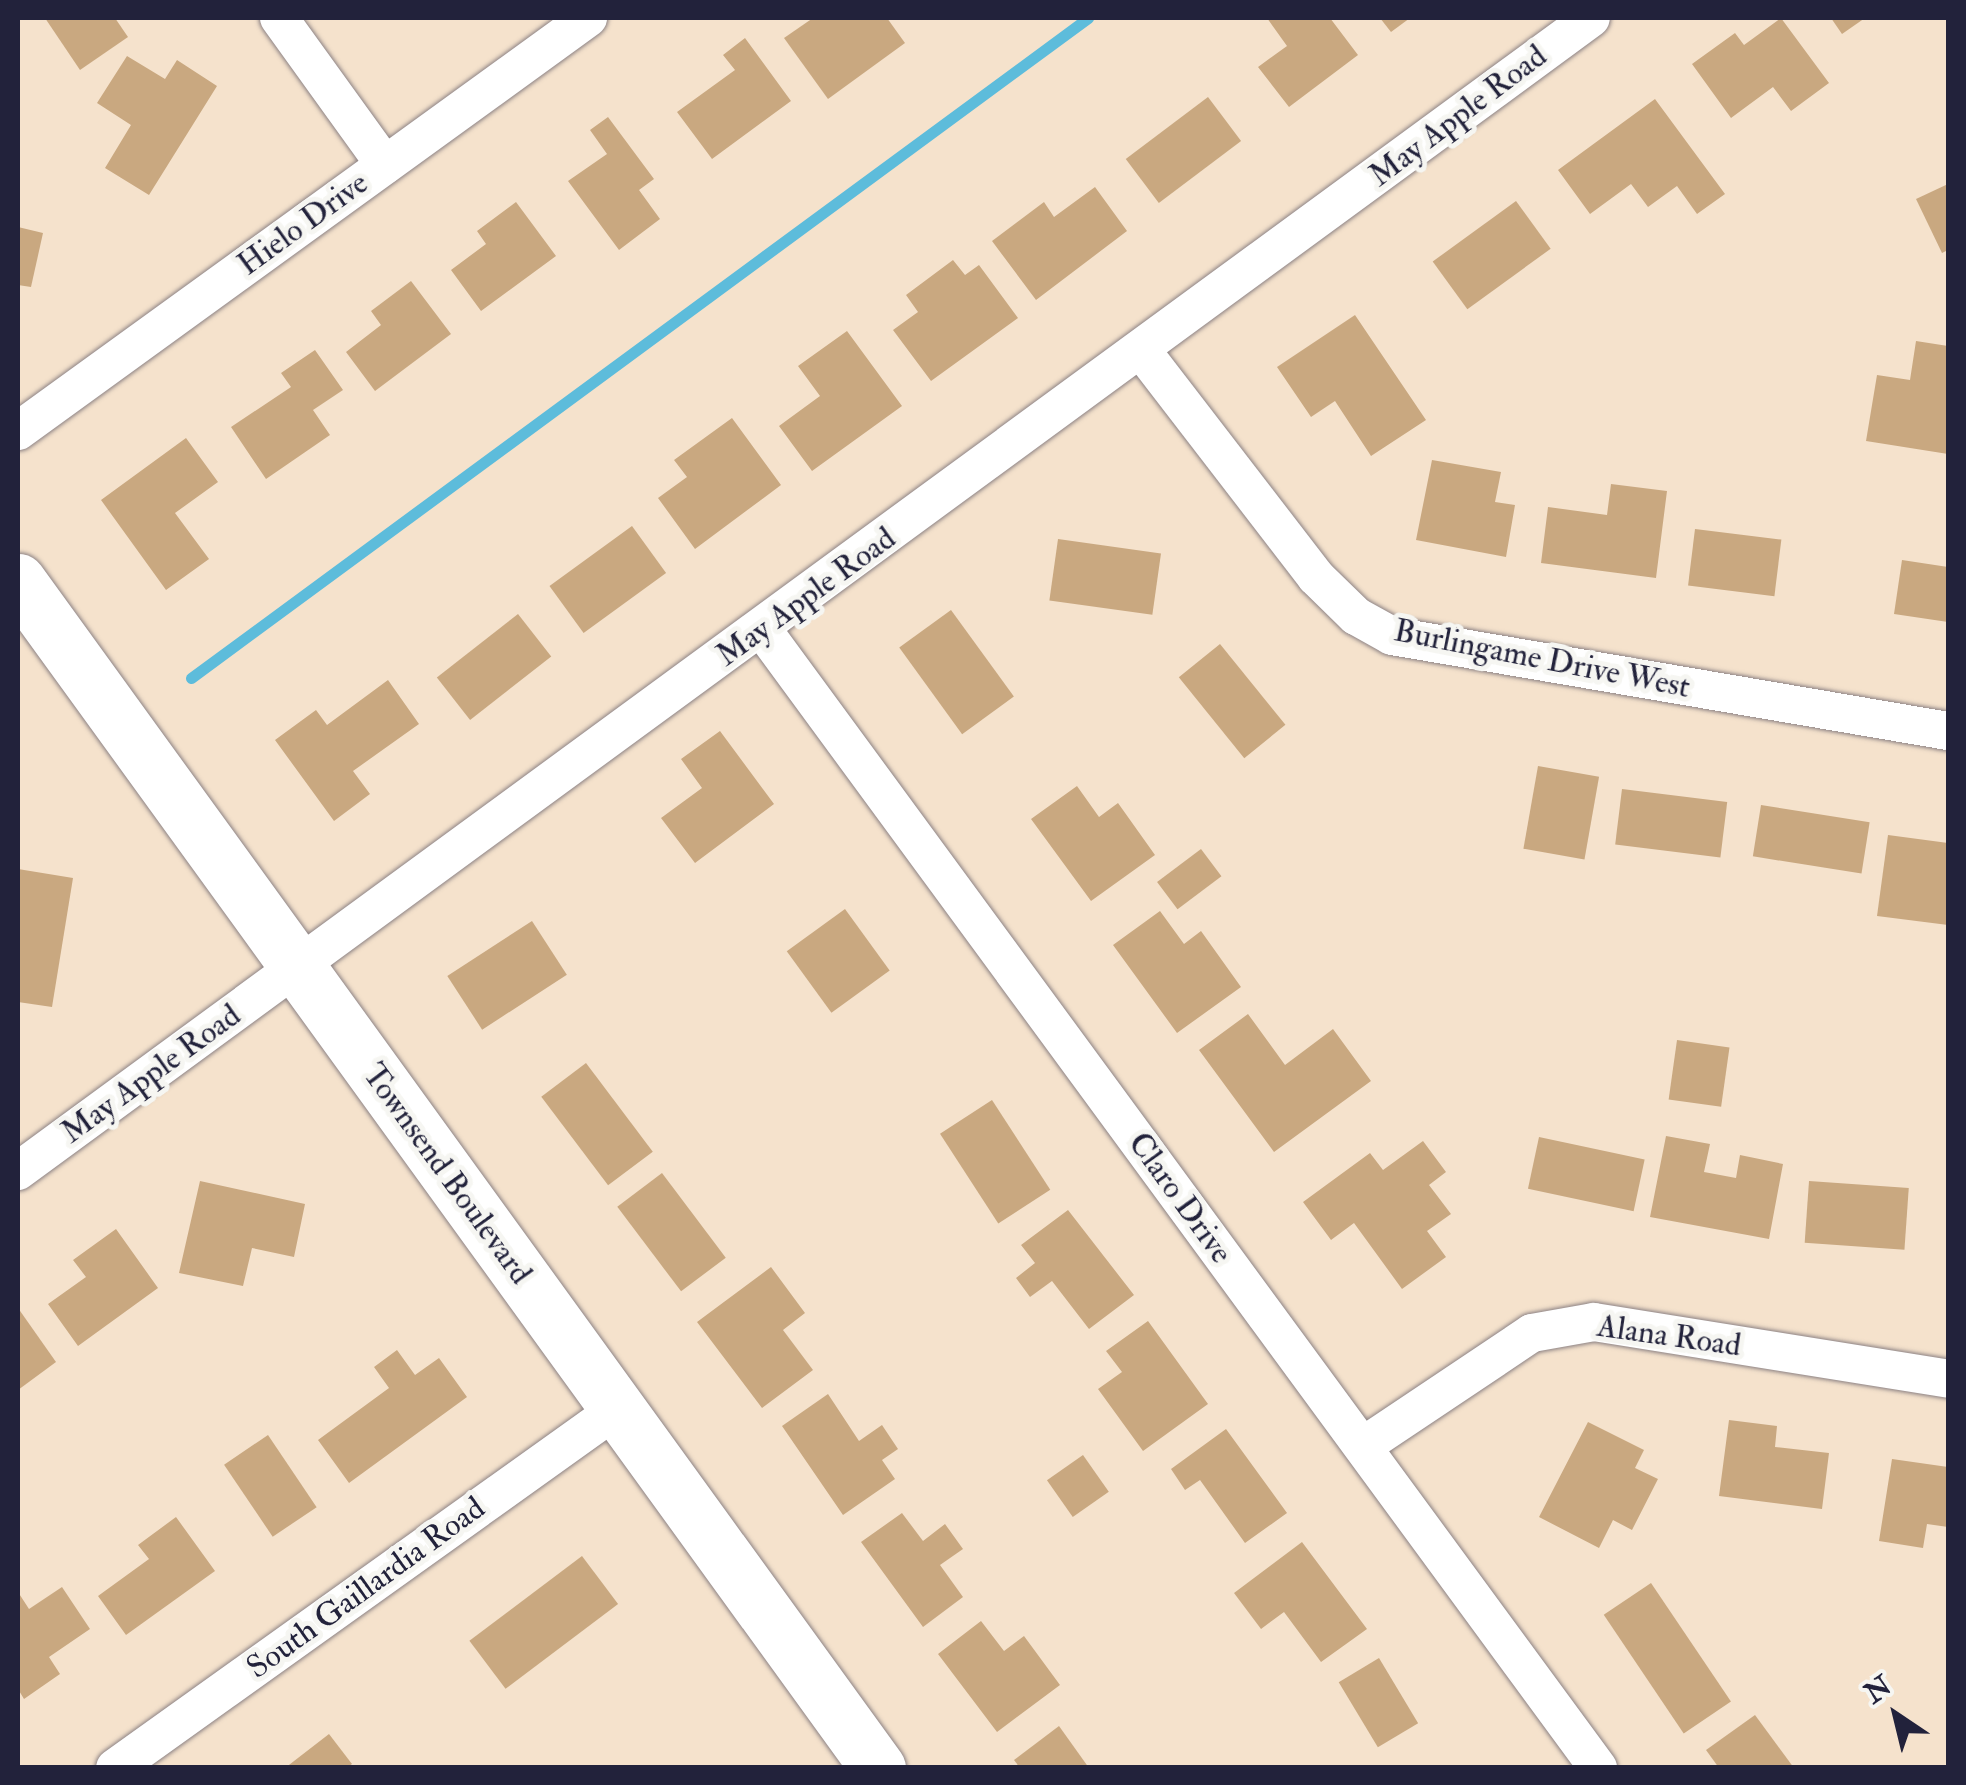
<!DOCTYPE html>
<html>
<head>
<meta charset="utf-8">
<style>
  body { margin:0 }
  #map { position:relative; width:1966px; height:1785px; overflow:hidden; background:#f5e2cc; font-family:"IM FELL Double Pica",serif }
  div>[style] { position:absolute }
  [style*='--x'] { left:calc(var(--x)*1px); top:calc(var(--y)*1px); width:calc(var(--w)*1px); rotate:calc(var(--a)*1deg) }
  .stream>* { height:11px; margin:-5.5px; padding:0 5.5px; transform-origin:5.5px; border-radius:5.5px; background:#5dbcdb }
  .building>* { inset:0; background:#c9a880; transform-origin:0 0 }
  .roads { filter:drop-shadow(0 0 2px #8c8284) drop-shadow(0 0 2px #8c8284) }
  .street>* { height:38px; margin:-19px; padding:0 19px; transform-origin:19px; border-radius:19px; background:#fff }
  .secondary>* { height:55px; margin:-27.5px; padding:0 27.5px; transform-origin:27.5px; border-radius:27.5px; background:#fff }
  span { translate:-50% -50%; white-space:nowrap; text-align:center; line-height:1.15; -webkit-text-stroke:10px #f6f6f2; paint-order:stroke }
  .street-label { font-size:32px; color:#22223b }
  .frame { position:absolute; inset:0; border:20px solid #22223b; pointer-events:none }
  .north { position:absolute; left:1846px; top:1665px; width:100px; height:100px; -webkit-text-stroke:8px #f6f6f2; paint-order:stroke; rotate:325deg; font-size:28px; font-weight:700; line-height:40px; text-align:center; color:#22223b }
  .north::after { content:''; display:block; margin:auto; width:35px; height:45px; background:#22223b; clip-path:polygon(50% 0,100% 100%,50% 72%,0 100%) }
</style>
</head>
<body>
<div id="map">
  <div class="stream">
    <div style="--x:191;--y:678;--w:1114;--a:-36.35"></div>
  </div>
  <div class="building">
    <div style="clip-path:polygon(45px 18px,115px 18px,128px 37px,80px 70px)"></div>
    <div style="clip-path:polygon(813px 18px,887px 18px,905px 43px,828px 99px,784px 38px)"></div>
    <div style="clip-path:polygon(1267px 18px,1330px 18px,1358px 55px,1289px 107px,1258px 67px,1287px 46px)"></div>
    <div style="clip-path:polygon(1380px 18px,1410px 18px,1391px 32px)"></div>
    <div style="clip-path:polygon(1781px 18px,1829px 83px,1791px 111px,1773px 87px,1731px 118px,1692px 64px,1735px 33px,1744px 45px)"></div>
    <div style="clip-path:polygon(1831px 18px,1865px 18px,1842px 34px)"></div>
    <div style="clip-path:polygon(745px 38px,791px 101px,712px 159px,677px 112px,735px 70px,723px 55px)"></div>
    <div style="clip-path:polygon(127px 56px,165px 79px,177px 60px,217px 86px,149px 195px,105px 168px,131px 125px,97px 103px)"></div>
    <div style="left:1208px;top:97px;width:55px;height:103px;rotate:53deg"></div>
    <div style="clip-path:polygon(1655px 99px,1725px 194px,1697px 214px,1677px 186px,1648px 207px,1631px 184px,1590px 214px,1558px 170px)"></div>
    <div style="clip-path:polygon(608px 117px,654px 179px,639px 190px,660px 219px,619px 250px,568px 181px,607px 154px,590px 130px)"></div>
    <div style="clip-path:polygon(1948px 184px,1948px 250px,1942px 253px,1916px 199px)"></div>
    <div style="clip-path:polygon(1095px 187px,1127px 231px,1036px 300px,992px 241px,1044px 202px,1054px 217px)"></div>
    <div style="left:1516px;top:201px;width:59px;height:103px;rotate:54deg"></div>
    <div style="clip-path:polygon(516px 202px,556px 256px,481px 311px,451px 270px,486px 244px,477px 231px)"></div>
    <div style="clip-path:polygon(18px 227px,43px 233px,31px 287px,18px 285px)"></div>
    <div style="clip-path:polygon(953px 260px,965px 275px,979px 265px,1018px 318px,931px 381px,893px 330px,918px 312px,906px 295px)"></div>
    <div style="clip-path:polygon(411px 281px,451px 334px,375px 391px,346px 352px,381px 325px,371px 311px)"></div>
    <div style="clip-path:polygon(1355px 315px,1426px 420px,1371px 456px,1335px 401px,1311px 417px,1277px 367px)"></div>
    <div style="clip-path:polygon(847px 331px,902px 406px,812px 471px,779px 426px,820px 396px,798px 366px)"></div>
    <div style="clip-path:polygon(1916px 341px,1948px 346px,1948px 454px,1866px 441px,1877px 375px,1910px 380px)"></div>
    <div style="clip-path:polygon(315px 350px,343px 390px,313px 410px,330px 435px,266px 479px,231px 427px,291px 387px,281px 373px)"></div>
    <div style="clip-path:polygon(732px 418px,781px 485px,695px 549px,658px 498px,687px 477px,674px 460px)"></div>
    <div style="clip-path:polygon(186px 438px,218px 482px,175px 513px,209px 559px,166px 590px,101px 500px)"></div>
    <div style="clip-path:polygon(1432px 460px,1501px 472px,1495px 502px,1515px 505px,1506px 557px,1416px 540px)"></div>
    <div style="clip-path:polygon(1611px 484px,1667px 491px,1656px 578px,1541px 563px,1548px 507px,1607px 515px)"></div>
    <div style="left:632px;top:526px;width:58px;height:102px;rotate:54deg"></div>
    <div style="left:1695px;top:529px;width:87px;height:57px;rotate:7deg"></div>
    <div style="left:1058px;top:539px;width:104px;height:62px;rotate:8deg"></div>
    <div style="clip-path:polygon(1902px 560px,1948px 567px,1948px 622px,1894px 614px)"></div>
    <div style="left:951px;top:610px;width:107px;height:64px;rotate:54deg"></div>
    <div style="left:518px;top:614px;width:54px;height:103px;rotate:52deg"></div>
    <div style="left:1220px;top:644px;width:104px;height:53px;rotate:51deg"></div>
    <div style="clip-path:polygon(388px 680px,419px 724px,353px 771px,370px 794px,334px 821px,275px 740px,316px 710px,327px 725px)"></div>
    <div style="clip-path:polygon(720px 731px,774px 804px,695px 863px,661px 818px,702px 788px,681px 759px)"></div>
    <div style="left:1538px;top:766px;width:62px;height:84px;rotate:10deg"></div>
    <div style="clip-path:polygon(1077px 786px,1099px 817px,1118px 803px,1155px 855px,1091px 901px,1031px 819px)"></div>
    <div style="left:1622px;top:789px;width:106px;height:56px;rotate:7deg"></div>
    <div style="left:1761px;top:805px;width:110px;height:52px;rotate:9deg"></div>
    <div style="clip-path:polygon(1888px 835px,1948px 843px,1948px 925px,1877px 916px)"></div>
    <div style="left:1201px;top:849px;width:34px;height:55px;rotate:53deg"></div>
    <div style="clip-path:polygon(18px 869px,73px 878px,52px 1007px,18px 1002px)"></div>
    <div style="left:845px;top:909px;width:76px;height:72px;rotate:54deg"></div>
    <div style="clip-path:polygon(1160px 911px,1184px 944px,1201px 931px,1241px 987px,1177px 1033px,1113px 945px)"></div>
    <div style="left:532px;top:921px;width:64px;height:101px;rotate:57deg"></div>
    <div style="clip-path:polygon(1248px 1014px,1285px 1065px,1333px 1029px,1371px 1081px,1274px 1152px,1199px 1050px)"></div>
    <div style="left:1677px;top:1040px;width:53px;height:60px;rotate:8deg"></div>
    <div style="left:586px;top:1063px;width:111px;height:56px;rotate:53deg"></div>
    <div style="left:992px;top:1100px;width:107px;height:62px;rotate:57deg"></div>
    <div style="clip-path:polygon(1666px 1136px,1710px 1144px,1704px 1172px,1736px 1178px,1740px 1155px,1783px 1164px,1769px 1239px,1650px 1217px)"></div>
    <div style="left:1539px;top:1137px;width:108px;height:53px;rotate:12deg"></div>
    <div style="clip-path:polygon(1423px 1141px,1446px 1172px,1429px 1185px,1451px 1214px,1427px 1231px,1446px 1257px,1402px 1289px,1354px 1223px,1331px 1240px,1303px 1202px,1370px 1153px,1383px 1170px)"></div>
    <div style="left:662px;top:1173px;width:106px;height:56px;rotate:53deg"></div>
    <div style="clip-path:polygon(200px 1181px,305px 1204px,294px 1257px,252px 1248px,243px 1286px,179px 1273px)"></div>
    <div style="left:1809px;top:1181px;width:100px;height:62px;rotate:4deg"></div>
    <div style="clip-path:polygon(1068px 1210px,1134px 1295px,1089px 1329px,1052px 1281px,1030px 1297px,1016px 1278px,1035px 1263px,1021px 1245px)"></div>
    <div style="clip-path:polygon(116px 1229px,158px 1288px,78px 1346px,48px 1304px,86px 1277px,73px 1260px)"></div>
    <div style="clip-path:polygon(771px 1267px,805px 1313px,783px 1330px,813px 1370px,762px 1408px,697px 1322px)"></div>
    <div style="clip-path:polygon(18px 1308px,56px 1362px,18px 1390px)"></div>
    <div style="clip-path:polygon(1148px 1321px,1208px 1404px,1143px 1451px,1098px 1389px,1122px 1372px,1106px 1351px)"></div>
    <div style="clip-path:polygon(397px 1350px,415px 1375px,439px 1358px,467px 1397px,349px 1483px,318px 1440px,389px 1388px,374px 1367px)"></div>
    <div style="clip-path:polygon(828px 1394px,859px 1441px,882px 1425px,898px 1449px,882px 1460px,895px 1479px,843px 1515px,782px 1426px)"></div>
    <div style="clip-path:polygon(1729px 1420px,1777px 1426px,1775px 1447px,1829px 1453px,1822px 1509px,1719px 1496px)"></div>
    <div style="clip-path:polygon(1588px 1422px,1644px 1450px,1635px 1468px,1658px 1479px,1632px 1530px,1613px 1520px,1599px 1548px,1539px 1517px)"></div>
    <div style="clip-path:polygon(1226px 1429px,1287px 1513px,1245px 1543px,1200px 1480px,1185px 1490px,1171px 1469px)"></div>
    <div style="left:268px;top:1435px;width:87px;height:53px;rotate:56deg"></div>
    <div style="left:1083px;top:1455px;width:45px;height:44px;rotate:55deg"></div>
    <div style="clip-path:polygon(1892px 1459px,1948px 1467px,1948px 1527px,1927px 1524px,1923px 1548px,1879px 1541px)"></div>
    <div style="clip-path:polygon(902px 1513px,923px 1541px,945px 1524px,963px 1549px,940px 1565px,963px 1597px,923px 1627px,861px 1542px)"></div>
    <div style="clip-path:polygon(176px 1517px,215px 1571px,126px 1635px,98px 1596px,149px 1559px,138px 1545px)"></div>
    <div style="clip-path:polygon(1302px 1542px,1367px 1629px,1321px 1662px,1284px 1612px,1261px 1629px,1234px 1593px)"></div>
    <div style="left:582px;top:1556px;width:60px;height:141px;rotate:53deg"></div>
    <div style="left:1651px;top:1583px;width:143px;height:57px;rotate:56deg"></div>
    <div style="clip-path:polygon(62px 1587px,90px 1629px,49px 1657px,60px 1674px,24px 1699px,18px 1689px,18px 1592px,29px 1609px)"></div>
    <div style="clip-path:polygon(981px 1621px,1004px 1651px,1024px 1636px,1060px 1685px,997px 1732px,938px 1654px)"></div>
    <div style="left:1379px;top:1658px;width:76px;height:47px;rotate:59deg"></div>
    <div style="clip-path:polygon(1755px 1715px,1794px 1768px,1719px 1768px,1706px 1750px)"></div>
    <div style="clip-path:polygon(1059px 1726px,1089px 1768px,1020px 1768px,1014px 1760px)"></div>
    <div style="clip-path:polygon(329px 1734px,352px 1764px,346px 1768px,285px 1768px)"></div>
  </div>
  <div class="roads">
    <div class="street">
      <div style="--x:279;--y:18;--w:181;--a:54.2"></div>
      <div style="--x:1142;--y:351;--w:285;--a:52.4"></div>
      <div style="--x:1316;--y:577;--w:56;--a:44.3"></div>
      <div style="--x:1356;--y:616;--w:41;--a:29.1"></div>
      <div style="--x:1392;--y:636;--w:564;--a:9.7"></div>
      <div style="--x:18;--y:431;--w:704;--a:-35.93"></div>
      <div style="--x:762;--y:629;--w:1413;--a:53.72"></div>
      <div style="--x:18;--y:1171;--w:1950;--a:-36.24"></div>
      <div style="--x:1363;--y:1446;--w:203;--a:-33.8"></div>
      <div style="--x:1532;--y:1333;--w:63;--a:-10.1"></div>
      <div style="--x:1594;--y:1322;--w:359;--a:9.1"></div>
      <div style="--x:115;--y:1768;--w:617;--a:-35.57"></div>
    </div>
    <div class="secondary">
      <div style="--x:18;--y:581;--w:1466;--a:54.08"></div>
    </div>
  </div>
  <div class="street-label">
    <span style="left:1458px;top:116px;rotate:-37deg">May Apple Road</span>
    <span style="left:303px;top:224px;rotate:-36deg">Hielo Drive</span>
    <span style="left:806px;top:597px;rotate:-36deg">May Apple Road</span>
    <span style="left:1542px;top:659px;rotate:11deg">Burlingame Drive West</span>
    <span style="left:151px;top:1074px;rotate:-36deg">May Apple Road</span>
    <span style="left:447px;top:1174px;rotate:54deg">Townsend Boulevard</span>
    <span style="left:1180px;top:1198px;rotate:54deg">Claro Drive</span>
    <span style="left:1669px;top:1336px;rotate:8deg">Alana Road</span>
    <span style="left:366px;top:1588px;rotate:-36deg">South Gaillardia Road</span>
  </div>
  <div class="frame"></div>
  <div class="north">N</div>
</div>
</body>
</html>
